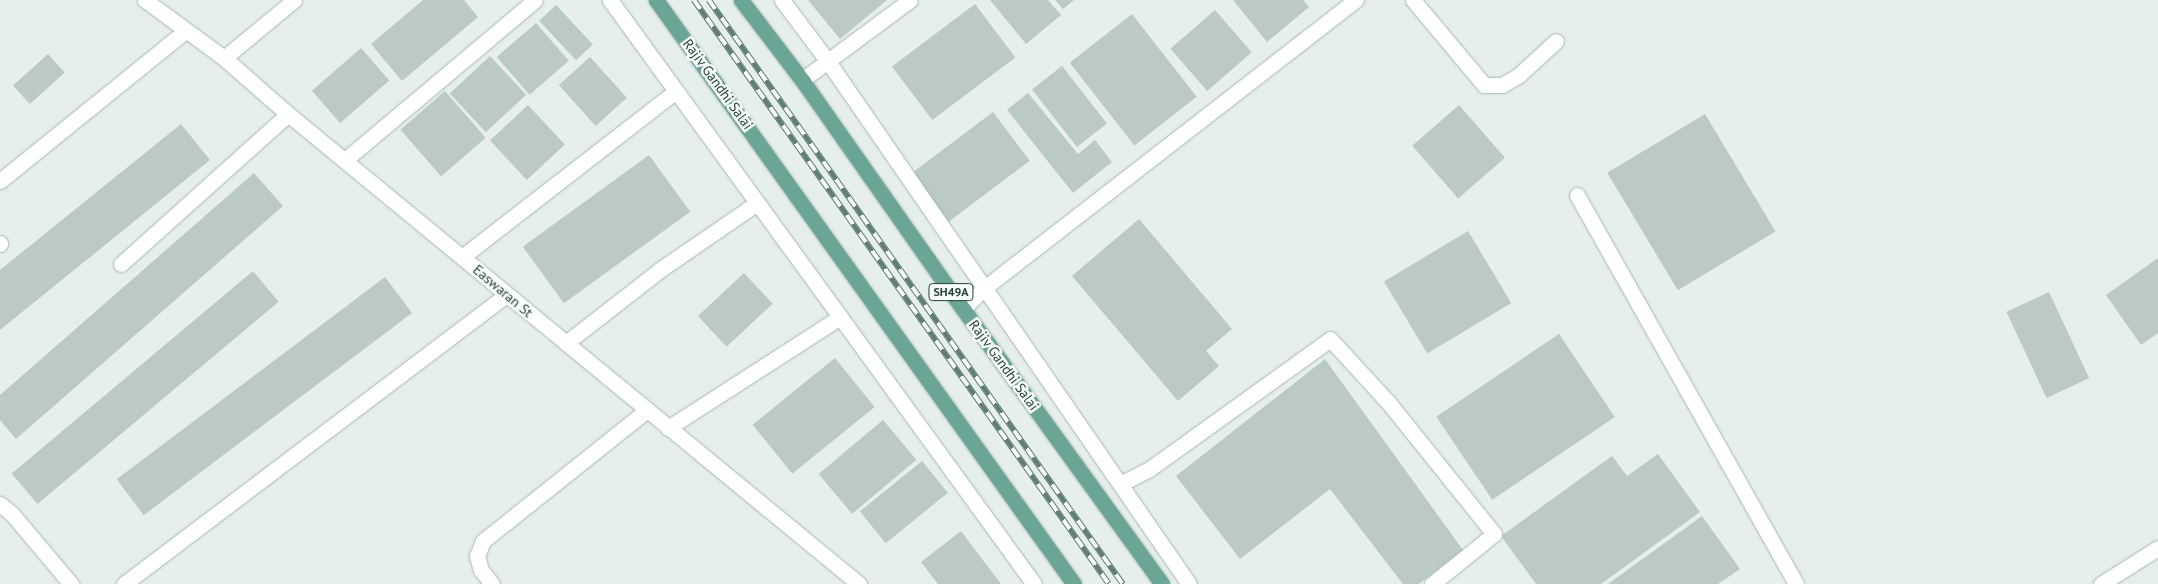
<!DOCTYPE html>
<html>
<head>
<meta charset="utf-8">
<style>
  body { margin:0 }
  #map { position:relative; width:2158px; height:584px; overflow:hidden; background:#e6efeb; font-family:"PT Sans",sans-serif }
  div>[style] { position:absolute }
  [style*='--x'] { left:calc(var(--x)*1px); top:calc(var(--y)*1px); width:calc(var(--w)*1px); rotate:calc(var(--a)*1deg) }
  .building>* { inset:0; background:#bbcac4; transform-origin:0 0 }
  .roads { filter:drop-shadow(0 0 1px #a8b8b2) drop-shadow(0 0 1px #a8b8b2) }
  .lane>* { height:15px; margin:-7.5px; padding:0 7.5px; transform-origin:7.5px; border-radius:7.5px; background:#fff }
  .street>* { height:15px; margin:-7.5px; padding:0 7.5px; transform-origin:7.5px; border-radius:7.5px; background:#fff }
  .secondary>* { height:15px; margin:-7.5px; padding:0 7.5px; transform-origin:7.5px; border-radius:7.5px; background:#fff }
  .primary>* { height:15px; margin:-7.5px; padding:0 7.5px; transform-origin:7.5px; border-radius:7.5px; background:#6aa596 }
  .rail>* { height:5.5px; margin-top:-2.75px; transform-origin:0; background:repeating-linear-gradient(90deg,#f7fbf9 0 11px,#5f7d75 0 22px); box-sizing:border-box; border-block:1px solid #5f7d75 }
  span { translate:-50% -50%; white-space:nowrap; text-align:center; line-height:1.15; -webkit-text-stroke:5px #f7fbf9; paint-order:stroke }
  .shield-label span { padding:1px 4px; background:#f7fbf9; border:1px solid; border-radius:4px; -webkit-text-stroke-width:0 }
  .shield-label { font-size:12px; color:#24423a; font-weight:700 }
  .street-label { font-size:14px; color:#24423a }
</style>
</head>
<body>
<div id="map">
  <div class="building">
    <div style="clip-path:polygon(423px 0,464px 0,478px 17px,402px 81px,371px 44px)"></div>
    <div style="clip-path:polygon(808px 0,887px 0,840px 39px)"></div>
    <div style="clip-path:polygon(990px 0,1048px 0,1061px 15px,1026px 44px)"></div>
    <div style="clip-path:polygon(1055px 0,1074px 0,1063px 9px)"></div>
    <div style="clip-path:polygon(1233px 0,1303px 0,1309px 7px,1267px 42px)"></div>
    <div style="left:975px;top:4px;width:67px;height:104px;rotate:53deg"></div>
    <div style="left:556px;top:5px;width:54px;height:23px;rotate:47deg"></div>
    <div style="left:1215px;top:10px;width:56px;height:59px;rotate:49deg"></div>
    <div style="left:1132px;top:14px;width:105px;height:79px;rotate:52deg"></div>
    <div style="left:536px;top:23px;width:50px;height:52px;rotate:49deg"></div>
    <div style="left:361px;top:48px;width:43px;height:65px;rotate:49deg"></div>
    <div style="left:48px;top:54px;width:25px;height:47px;rotate:48deg"></div>
    <div style="left:490px;top:56px;width:53px;height:55px;rotate:47deg"></div>
    <div style="left:590px;top:57px;width:55px;height:42px;rotate:48deg"></div>
    <div style="left:1062px;top:66px;width:73px;height:38px;rotate:52deg"></div>
    <div style="left:445px;top:91px;width:62px;height:59px;rotate:49deg"></div>
    <div style="clip-path:polygon(1028px 93px,1078px 154px,1095px 140px,1112px 162px,1073px 193px,1007px 110px)"></div>
    <div style="left:528px;top:105px;width:54px;height:52px;rotate:47deg"></div>
    <div style="left:1459px;top:105px;width:70px;height:62px;rotate:49deg"></div>
    <div style="left:993px;top:112px;width:61px;height:104px;rotate:53deg"></div>
    <div style="left:1705px;top:114px;width:137px;height:114px;rotate:59deg"></div>
    <div style="clip-path:polygon(181px 124px,210px 160px,0 330px,0 270px)"></div>
    <div style="left:649px;top:155px;width:70px;height:156px;rotate:54deg"></div>
    <div style="clip-path:polygon(254px 173px,283px 206px,16px 439px,0 420px,0 395px)"></div>
    <div style="clip-path:polygon(1139px 219px,1232px 329px,1206px 351px,1219px 366px,1178px 401px,1072px 276px)"></div>
    <div style="left:1468px;top:231px;width:84px;height:98px;rotate:59deg"></div>
    <div style="clip-path:polygon(2158px 258px,2158px 333px,2141px 345px,2106px 295px)"></div>
    <div style="left:253px;top:271px;width:40px;height:315px;rotate:50deg"></div>
    <div style="left:744px;top:273px;width:42px;height:63px;rotate:47deg"></div>
    <div style="left:385px;top:277px;width:45px;height:336px;rotate:53deg"></div>
    <div style="left:2049px;top:292px;width:95px;height:47px;rotate:65deg"></div>
    <div style="left:1559px;top:334px;width:100px;height:148px;rotate:56deg"></div>
    <div style="left:835px;top:358px;width:63px;height:106px;rotate:51deg"></div>
    <div style="clip-path:polygon(1325px 359px,1463px 550px,1419px 584px,1403px 584px,1330px 489px,1240px 559px,1176px 476px)"></div>
    <div style="left:883px;top:420px;width:52px;height:84px;rotate:50deg"></div>
    <div style="clip-path:polygon(1658px 454px,1700px 512px,1601px 584px,1536px 584px,1501px 536px,1612px 456px,1627px 476px)"></div>
    <div style="left:922px;top:461px;width:41px;height:80px;rotate:51deg"></div>
    <div style="clip-path:polygon(1702px 516px,1740px 569px,1718px 584px,1608px 584px)"></div>
    <div style="clip-path:polygon(961px 531px,1001px 584px,938px 584px,921px 562px)"></div>
  </div>
  <div class="roads">
    <div class="lane">
      <div style="--x:1413;--y:0;--w:111;--a:50.1"></div>
      <div style="--x:1484;--y:85;--w:18;--a:0"></div>
      <div style="--x:1502;--y:85;--w:20;--a:-30"></div>
      <div style="--x:1519;--y:75;--w:50;--a:-42.6"></div>
      <div style="--x:0;--y:181;--w:238;--a:-39"></div>
      <div style="--x:0;--y:243;--w:1;--a:90"></div>
      <div style="--x:121;--y:264;--w:224;--a:-41.9"></div>
      <div style="--x:1120;--y:484;--w:31;--a:-27"></div>
      <div style="--x:1148;--y:470;--w:224;--a:-35.7"></div>
      <div style="--x:1330;--y:339;--w:86;--a:47.4"></div>
      <div style="--x:1388;--y:402;--w:169;--a:51.2"></div>
      <div style="--x:1494;--y:534;--w:80;--a:141.1"></div>
    </div>
    <div class="street">
      <div style="--x:224;--y:58;--w:91;--a:-39.6"></div>
      <div style="--x:802;--y:80;--w:134;--a:-36.5"></div>
      <div style="--x:345;--y:160;--w:248;--a:-40.1"></div>
      <div style="--x:1577;--y:195;--w:446;--a:60.6"></div>
      <div style="--x:462;--y:257;--w:271;--a:-37.8"></div>
      <div style="--x:963;--y:309;--w:28;--a:-45"></div>
      <div style="--x:983;--y:289;--w:472;--a:-37.8"></div>
      <div style="--x:566;--y:343;--w:120;--a:-37.9"></div>
      <div style="--x:661;--y:269;--w:116;--a:-34.5"></div>
      <div style="--x:668;--y:428;--w:205;--a:-32.8"></div>
      <div style="--x:0;--y:504;--w:16;--a:40"></div>
      <div style="--x:12;--y:514;--w:92;--a:49.9"></div>
      <div style="--x:124;--y:584;--w:480;--a:-37.1"></div>
      <div style="--x:492;--y:584;--w:18;--a:-128"></div>
      <div style="--x:481;--y:570;--w:15;--a:-106"></div>
      <div style="--x:477;--y:556;--w:16;--a:-68"></div>
      <div style="--x:483;--y:541;--w:210;--a:-38.6"></div>
      <div style="--x:2101;--y:584;--w:67;--a:-32.3"></div>
    </div>
    <div class="secondary">
      <div style="--x:145;--y:0;--w:98;--a:36.3"></div>
      <div style="--x:224;--y:58;--w:85;--a:41.2"></div>
      <div style="--x:288;--y:114;--w:740;--a:39.46"></div>
      <div style="--x:610;--y:0;--w:722;--a:54.02"></div>
      <div style="--x:782;--y:0;--w:79;--a:53.3"></div>
      <div style="--x:829;--y:63;--w:633;--a:55.36"></div>
    </div>
    <div class="primary">
      <div style="--x:656;--y:0;--w:718;--a:54.41"></div>
      <div style="--x:741;--y:0;--w:101;--a:52.7"></div>
      <div style="--x:802;--y:80;--w:280;--a:54.9"></div>
      <div style="--x:963;--y:309;--w:339;--a:54.1"></div>
    </div>
  </div>
  <div class="rail">
    <div style="--x:694;--y:0;--w:716;--a:54.6"></div>
    <div style="--x:709;--y:0;--w:716;--a:54.67"></div>
  </div>
  <div class="shield-label">
    <span style="left:951px;top:292px">SH49A</span>
  </div>
  <div class="street-label">
    <span style="left:718px;top:84px;rotate:54deg">Rajiv Gandhi Salai</span>
    <span style="left:503px;top:291px;rotate:40deg">Easwaran St</span>
    <span style="left:1004px;top:365px;rotate:54deg">Rajiv Gandhi Salai</span>
  </div>
</div>
</body>
</html>
